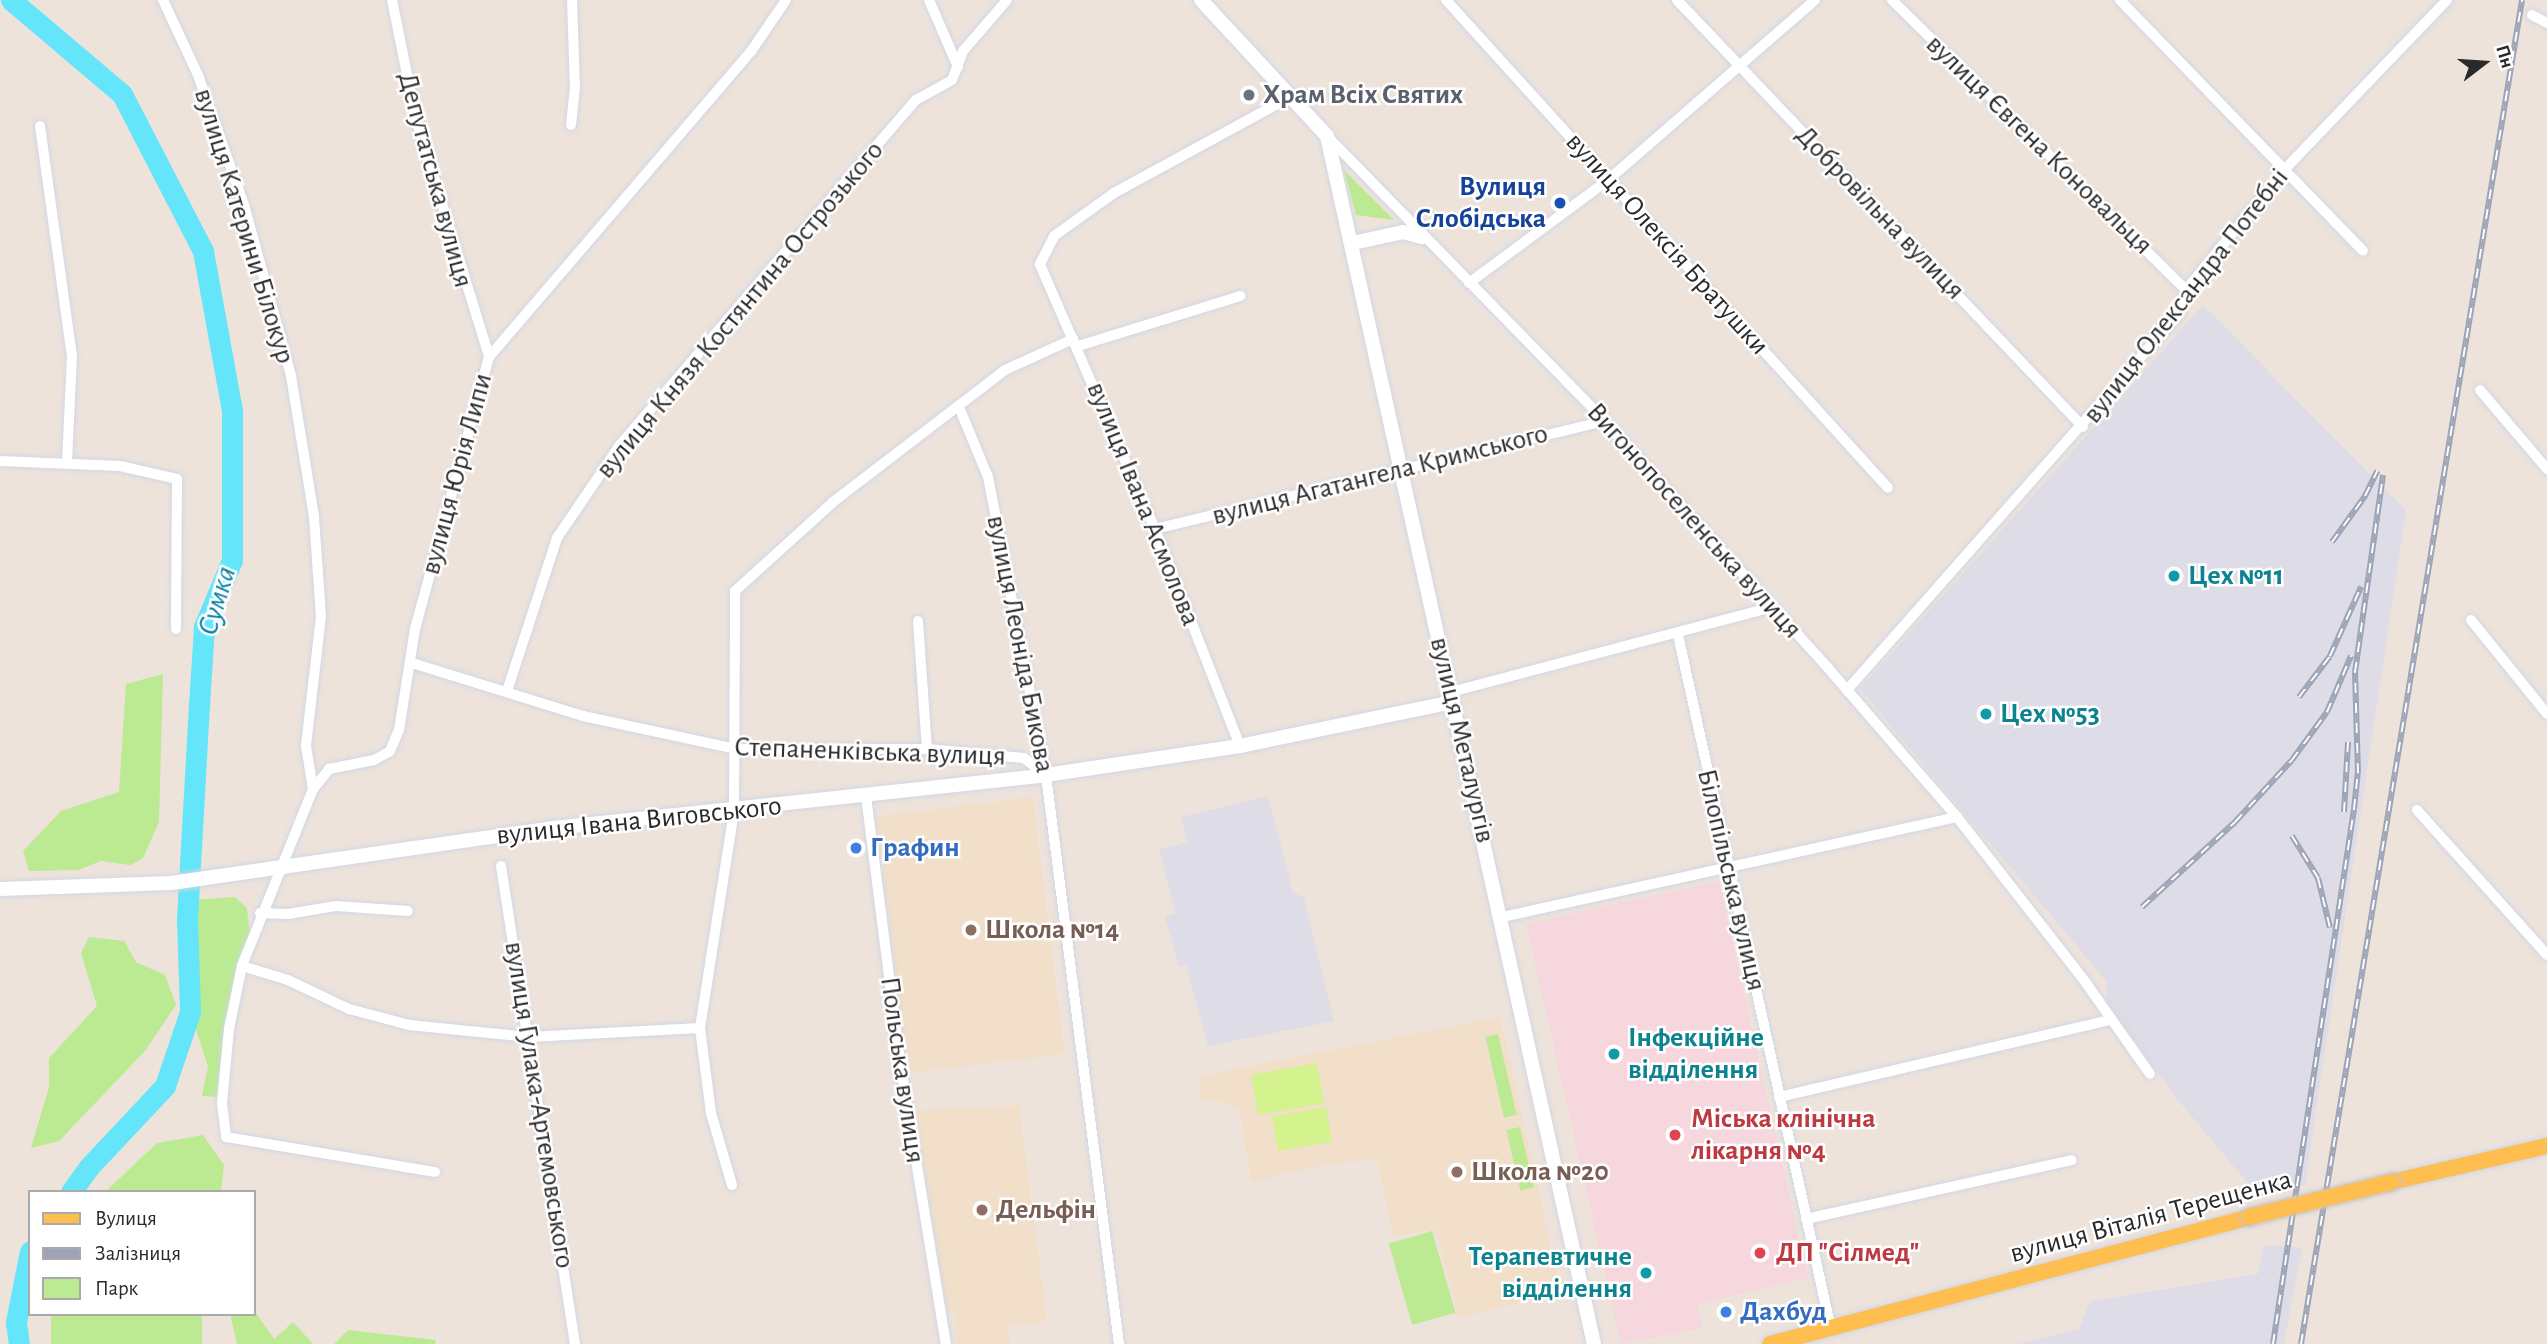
<!DOCTYPE html>
<html>
<head>
<meta charset="utf-8">
<style>
  body { margin:0 }
  #map { position:relative; width:2547px; height:1344px; overflow:hidden; background:#eee3db; font-family:"Alegreya Sans",sans-serif }
  div>[style] { position:absolute }
  [style*='--x'] { left:calc(var(--x)*1px); top:calc(var(--y)*1px); width:calc(var(--w)*1px); rotate:calc(var(--a)*1deg) }
  .industrial>* { inset:0; background:#dedce6 }
  .education>* { inset:0; background:#f1dfc9; transform-origin:0 0 }
  .medical>* { inset:0; background:#f5d7dd }
  .green>* { inset:0; background:#bbea92; transform-origin:0 0 }
  .pitch>* { inset:0; background:#d4f28d; transform-origin:0 0 }
  .river>* { height:21px; margin:-10.5px; padding:0 10.5px; transform-origin:10.5px; border-radius:10.5px; background:#64e5fa }
  .roads { filter:drop-shadow(0 0 2px #d0d7e5) drop-shadow(0 0 2px #d0d7e5) }
  .street>* { height:10px; margin:-5px; padding:0 5px; transform-origin:5px; border-radius:5px; background:#fff }
  .secondary>* { height:14px; margin:-7px; padding:0 7px; transform-origin:7px; border-radius:7px; background:#fff }
  .primary>* { height:16px; margin:-8px; padding:0 8px; transform-origin:8px; border-radius:8px; background:#febf50 }
  .rail>* { height:6px; margin-top:-3px; transform-origin:0; background:repeating-linear-gradient(90deg,#fff 0 10px,#9da4b7 0 20px); box-sizing:border-box; border-block:2px solid #9da4b7 }
  .bridges { filter:drop-shadow(0 0 2px #c3c3c3) drop-shadow(0 0 2px #c3c3c3) }
  .primary-bridge>* { height:16px; margin:-8px; padding:0 8px; transform-origin:8px; border-radius:8px; background:#febf50 }
  .dots>* { width:19px; height:19px; translate:-50% -50%; box-sizing:border-box; border:4px solid #fff; border-radius:50% }
  span { translate:-50% -50%; white-space:nowrap; text-align:center; line-height:1.15; -webkit-text-stroke:5px #fff; paint-order:stroke }
  .worship-label { font-size:28px; color:#5b616d; font-weight:700 }
  .left { translate:0 -50%; text-align:left }
  .street-label { font-size:28px; color:#2a2a2a }
  .transit-label { font-size:28px; color:#164399; font-weight:700 }
  .right { translate:-100% -50%; text-align:right }
  .culture-label { font-size:28px; color:#0d838f; font-weight:700 }
  .shop-label { font-size:28px; color:#366cbe; font-weight:700 }
  .education-label { font-size:28px; color:#785e54; font-weight:700 }
  .health-label { font-size:28px; color:#be3a42; font-weight:700 }
  .water-label { font-size:30px; color:#017ea1; font-style:italic }
  .legend { position:absolute; left:28px; top:1190px; width:228px; height:126px; box-sizing:border-box; background:#fff; border:2px solid #aaa; margin:0; padding:9px 12px; list-style:none; font-size:21px; color:#2a2a2a }
  .legend li { display:flex; align-items:center; gap:14px; height:35px }
  .legend b { width:35px; border:2px solid #aaa }
  .north { position:absolute; left:2449px; top:28px; width:70px; height:70px; -webkit-text-stroke:5px #fff; paint-order:stroke; rotate:73deg; font-size:19px; font-weight:700; line-height:28px; text-align:center; color:#2a2a2a }
  .north::after { content:''; display:block; margin:auto; width:24px; height:32px; background:#2a2a2a; clip-path:polygon(50% 0,100% 100%,50% 72%,0 100%) }
</style>
</head>
<body>
<div id="map">
  <div class="industrial">
    <div style="clip-path:polygon(2203px 305px,2406px 511px,2305px 1185px,2260px 1198px,2178px 1100px,2107px 1004px,2107px 982px,1860px 689px)"></div>
    <div style="clip-path:polygon(1268px 796px,1293px 892px,1304px 898px,1334px 1021px,1208px 1046px,1186px 965px,1179px 966px,1165px 917px,1176px 913px,1159px 850px,1187px 842px,1181px 817px)"></div>
    <div style="clip-path:polygon(2264px 1245px,2302px 1248px,2284px 1344px,2018px 1344px,2079px 1329px,2090px 1301px,2258px 1274px)"></div>
  </div>
  <div class="education">
    <div style="left:1033px;top:797px;width:259px;height:157px;rotate:83deg"></div>
    <div style="clip-path:polygon(1500px 1017px,1561px 1292px,1459px 1318px,1435px 1228px,1393px 1238px,1378px 1161px,1337px 1162px,1251px 1182px,1239px 1108px,1200px 1097px,1198px 1076px)"></div>
    <div style="clip-path:polygon(1019px 1105px,1047px 1321px,1008px 1327px,1010px 1344px,956px 1344px,956px 1314px,947px 1309px,915px 1111px)"></div>
  </div>
  <div class="medical">
    <div style="clip-path:polygon(1719px 881px,1808px 1278px,1697px 1304px,1702px 1328px,1621px 1344px,1526px 924px)"></div>
  </div>
  <div class="green">
    <div style="clip-path:polygon(1344px 170px,1394px 220px,1356px 215px)"></div>
    <div style="clip-path:polygon(163px 674px,159px 822px,143px 858px,130px 865px,101px 861px,78px 870px,29px 871px,23px 851px,61px 811px,119px 792px,126px 684px)"></div>
    <div style="clip-path:polygon(235px 897px,247px 908px,251px 947px,225px 1021px,217px 1097px,202px 1096px,208px 1066px,190px 1012px,188px 900px)"></div>
    <div style="clip-path:polygon(89px 937px,124px 941px,136px 962px,165px 975px,176px 1005px,145px 1051px,59px 1141px,31px 1148px,49px 1087px,49px 1058px,97px 1006px,81px 953px)"></div>
    <div style="left:1498px;top:1034px;width:83px;height:13px;rotate:77deg"></div>
    <div style="left:1520px;top:1127px;width:62px;height:14px;rotate:77deg"></div>
    <div style="clip-path:polygon(203px 1135px,224px 1165px,221px 1192px,105px 1192px,157px 1143px)"></div>
    <div style="left:1432px;top:1231px;width:85px;height:45px;rotate:74deg"></div>
    <div style="clip-path:polygon(254px 1310px,274px 1339px,293px 1322px,313px 1344px,237px 1344px,230px 1314px,254px 1314px)"></div>
    <div style="left:51px;top:1314px;width:151px;height:30px"></div>
    <div style="clip-path:polygon(348px 1330px,436px 1340px,435px 1344px,334px 1344px)"></div>
  </div>
  <div class="pitch">
    <div style="left:1317px;top:1063px;width:41px;height:67px;rotate:80deg"></div>
    <div style="left:1326px;top:1107px;width:35px;height:55px;rotate:80deg"></div>
  </div>
  <div class="river">
    <div style="--x:11;--y:0;--w:145;--a:40.3"></div>
    <div style="--x:122;--y:94;--w:177;--a:62.7"></div>
    <div style="--x:203;--y:251;--w:163;--a:79.7"></div>
    <div style="--x:232;--y:411;--w:149;--a:90"></div>
    <div style="--x:232;--y:560;--w:73;--a:112.7"></div>
    <div style="--x:204;--y:627;--w:77;--a:93.7"></div>
    <div style="--x:199;--y:704;--w:216;--a:93.2"></div>
    <div style="--x:187;--y:920;--w:92;--a:88.1"></div>
    <div style="--x:190;--y:1012;--w:78;--a:108.7"></div>
    <div style="--x:165;--y:1086;--w:111;--a:133.2"></div>
    <div style="--x:89;--y:1167;--w:31;--a:126"></div>
    <div style="--x:19;--y:1344;--w:22;--a:-98"></div>
    <div style="--x:16;--y:1322;--w:72;--a:-78.8"></div>
  </div>
  <div class="roads">
    <div class="street">
      <div style="--x:163;--y:0;--w:83;--a:65"></div>
      <div style="--x:198;--y:75;--w:138;--a:70.5"></div>
      <div style="--x:244;--y:205;--w:177;--a:74.6"></div>
      <div style="--x:291;--y:376;--w:143;--a:80.7"></div>
      <div style="--x:314;--y:517;--w:99;--a:86"></div>
      <div style="--x:321;--y:616;--w:131;--a:96.6"></div>
      <div style="--x:306;--y:746;--w:44;--a:80.8"></div>
      <div style="--x:313;--y:789;--w:191;--a:111.9"></div>
      <div style="--x:242;--y:966;--w:48;--a:16.9"></div>
      <div style="--x:288;--y:980;--w:68;--a:25.4"></div>
      <div style="--x:349;--y:1009;--w:62;--a:14.9"></div>
      <div style="--x:409;--y:1025;--w:121;--a:5.7"></div>
      <div style="--x:529;--y:1037;--w:171;--a:-3"></div>
      <div style="--x:392;--y:0;--w:121;--a:78.6"></div>
      <div style="--x:416;--y:119;--w:249;--a:72.9"></div>
      <div style="--x:929;--y:0;--w:73;--a:66.6"></div>
      <div style="--x:1446;--y:0;--w:658;--a:47.83"></div>
      <div style="--x:1677;--y:0;--w:589;--a:46.44"></div>
      <div style="--x:1892;--y:0;--w:413;--a:44.6"></div>
      <div style="--x:2120;--y:0;--w:349;--a:45.9"></div>
      <div style="--x:2532;--y:15;--w:17;--a:28"></div>
      <div style="--x:571;--y:125;--w:36;--a:-84"></div>
      <div style="--x:575;--y:89;--w:89;--a:-91.9"></div>
      <div style="--x:40;--y:126;--w:232;--a:82.1"></div>
      <div style="--x:72;--y:356;--w:107;--a:92.7"></div>
      <div style="--x:1328;--y:137;--w:397;--a:45.7"></div>
      <div style="--x:1605;--y:421;--w:333;--a:47.9"></div>
      <div style="--x:1828;--y:668;--w:197;--a:49.1"></div>
      <div style="--x:1957;--y:817;--w:210;--a:52.1"></div>
      <div style="--x:2086;--y:983;--w:111;--a:54.9"></div>
      <div style="--x:1469;--y:283;--w:173;--a:-36.5"></div>
      <div style="--x:1608;--y:180;--w:274;--a:-41"></div>
      <div style="--x:1078;--y:346;--w:170;--a:-17.1"></div>
      <div style="--x:2480;--y:390;--w:104;--a:49.7"></div>
      <div style="--x:959;--y:407;--w:76;--a:67.5"></div>
      <div style="--x:988;--y:477;--w:304;--a:79"></div>
      <div style="--x:1046;--y:775;--w:574;--a:82.69"></div>
      <div style="--x:0;--y:461;--w:120;--a:2.4"></div>
      <div style="--x:120;--y:466;--w:58;--a:12.8"></div>
      <div style="--x:177;--y:479;--w:150;--a:90.4"></div>
      <div style="--x:1155;--y:529;--w:463;--a:-13.5"></div>
      <div style="--x:2471;--y:620;--w:121;--a:51"></div>
      <div style="--x:918;--y:621;--w:128;--a:86"></div>
      <div style="--x:1678;--y:635;--w:711;--a:77.57"></div>
      <div style="--x:412;--y:663;--w:179;--a:17.2"></div>
      <div style="--x:583;--y:716;--w:157;--a:12.2"></div>
      <div style="--x:736;--y:749;--w:191;--a:0"></div>
      <div style="--x:927;--y:749;--w:97;--a:5.3"></div>
      <div style="--x:1024;--y:758;--w:28;--a:38"></div>
      <div style="--x:1847;--y:690;--w:500;--a:-48.57"></div>
      <div style="--x:2178;--y:315;--w:26;--a:-72"></div>
      <div style="--x:2186;--y:290;--w:156;--a:-50.7"></div>
      <div style="--x:2285;--y:169;--w:234;--a:-46.2"></div>
      <div style="--x:507;--y:691;--w:161;--a:-71.9"></div>
      <div style="--x:557;--y:538;--w:112;--a:-55.9"></div>
      <div style="--x:620;--y:445;--w:455;--a:-49.4"></div>
      <div style="--x:916;--y:100;--w:41;--a:-29.1"></div>
      <div style="--x:952;--y:80;--w:31;--a:-69"></div>
      <div style="--x:963;--y:51;--w:67;--a:-49.2"></div>
      <div style="--x:1451;--y:692;--w:333;--a:-14.8"></div>
      <div style="--x:1240;--y:746;--w:233;--a:-111.4"></div>
      <div style="--x:1155;--y:529;--w:289;--a:-113.5"></div>
      <div style="--x:1040;--y:264;--w:31;--a:-63"></div>
      <div style="--x:1054;--y:236;--w:74;--a:-35.6"></div>
      <div style="--x:1114;--y:193;--w:200;--a:-28.6"></div>
      <div style="--x:313;--y:789;--w:26;--a:-51"></div>
      <div style="--x:329;--y:769;--w:46;--a:-11.3"></div>
      <div style="--x:374;--y:760;--w:18;--a:-29"></div>
      <div style="--x:390;--y:751;--w:23;--a:-67"></div>
      <div style="--x:399;--y:730;--w:102;--a:-81"></div>
      <div style="--x:415;--y:629;--w:282;--a:-74.8"></div>
      <div style="--x:489;--y:357;--w:404;--a:-49.4"></div>
      <div style="--x:752;--y:50;--w:60;--a:-55.8"></div>
      <div style="--x:866;--y:796;--w:261;--a:82.7"></div>
      <div style="--x:899;--y:1055;--w:293;--a:80.8"></div>
      <div style="--x:2417;--y:810;--w:195;--a:48.1"></div>
      <div style="--x:501;--y:866;--w:484;--a:81.2"></div>
      <div style="--x:260;--y:913;--w:28;--a:2"></div>
      <div style="--x:288;--y:914;--w:49;--a:-9.5"></div>
      <div style="--x:336;--y:906;--w:72;--a:4"></div>
      <div style="--x:1502;--y:917;--w:466;--a:-12.4"></div>
      <div style="--x:242;--y:966;--w:64;--a:101.7"></div>
      <div style="--x:229;--y:1029;--w:74;--a:95.4"></div>
      <div style="--x:222;--y:1103;--w:34;--a:83"></div>
      <div style="--x:226;--y:1137;--w:212;--a:9.5"></div>
      <div style="--x:1779;--y:1097;--w:341;--a:-13.1"></div>
      <div style="--x:732;--y:1185;--w:75;--a:-106.3"></div>
      <div style="--x:711;--y:1113;--w:86;--a:-97.4"></div>
      <div style="--x:700;--y:1028;--w:220;--a:-81.1"></div>
      <div style="--x:734;--y:811;--w:220;--a:-89.7"></div>
      <div style="--x:735;--y:591;--w:132;--a:-42.2"></div>
      <div style="--x:833;--y:502;--w:217;--a:-37.5"></div>
      <div style="--x:1005;--y:370;--w:75;--a:-24.5"></div>
      <div style="--x:1806;--y:1219;--w:272;--a:-12.5"></div>
    </div>
    <div class="secondary">
      <div style="--x:1201;--y:0;--w:185;--a:47.2"></div>
      <div style="--x:1327;--y:136;--w:1237;--a:77.54"></div>
      <div style="--x:1353;--y:243;--w:51;--a:-12.4"></div>
      <div style="--x:1403;--y:232;--w:20;--a:15"></div>
      <div style="--x:0;--y:889;--w:171;--a:-2"></div>
      <div style="--x:171;--y:883;--w:387;--a:-8.2"></div>
      <div style="--x:554;--y:828;--w:495;--a:-6.1"></div>
      <div style="--x:1046;--y:775;--w:196;--a:-8.5"></div>
      <div style="--x:1240;--y:746;--w:217;--a:-11.7"></div>
    </div>
    <div class="primary">
      <div style="--x:2392;--y:1182;--w:159;--a:-13.1"></div>
      <div style="--x:1770;--y:1344;--w:496;--a:-14.8"></div>
    </div>
  </div>
  <div class="rail">
    <div style="--x:2332;--y:542;--w:57;--a:-54.3"></div>
    <div style="--x:2365;--y:496;--w:28;--a:-64"></div>
    <div style="--x:2299;--y:697;--w:51;--a:-52.9"></div>
    <div style="--x:2330;--y:656;--w:76;--a:-65.8"></div>
    <div style="--x:2344;--y:812;--w:70;--a:-86.7"></div>
    <div style="--x:2292;--y:836;--w:49;--a:58.2"></div>
    <div style="--x:2318;--y:878;--w:51;--a:76.5"></div>
    <div style="--x:2142;--y:907;--w:126;--a:-42.4"></div>
    <div style="--x:2235;--y:822;--w:84;--a:-47.4"></div>
    <div style="--x:2292;--y:760;--w:59;--a:-53.9"></div>
    <div style="--x:2327;--y:712;--w:61;--a:-66.8"></div>
    <div style="--x:2273;--y:1344;--w:541;--a:-81.39"></div>
    <div style="--x:2354;--y:809;--w:36;--a:-84"></div>
    <div style="--x:2358;--y:773;--w:101;--a:-91.7"></div>
    <div style="--x:2355;--y:672;--w:199;--a:-81.9"></div>
    <div style="--x:2301;--y:1344;--w:1362;--a:-80.66"></div>
  </div>
  <div class="bridges">
    <div class="primary-bridge">
      <div style="--x:2249;--y:1217;--w:147;--a:-13.8"></div>
    </div>
  </div>
  <div class="dots">
    <div style="left:1249px;top:95px;background:#6b7280"></div>
    <div style="left:1560px;top:203px;background:#1a4fb4"></div>
    <div style="left:2174px;top:576px;background:#0f9aa8"></div>
    <div style="left:1986px;top:714px;background:#0f9aa8"></div>
    <div style="left:856px;top:848px;background:#3f7fe0"></div>
    <div style="left:971px;top:930px;background:#8d6e63"></div>
    <div style="left:1614px;top:1054px;background:#0f9aa8"></div>
    <div style="left:1675px;top:1135px;background:#e0444e"></div>
    <div style="left:1457px;top:1172px;background:#8d6e63"></div>
    <div style="left:982px;top:1210px;background:#8d6e63"></div>
    <div style="left:1760px;top:1253px;background:#e0444e"></div>
    <div style="left:1646px;top:1273px;background:#0f9aa8"></div>
    <div style="left:1726px;top:1312px;background:#3f7fe0"></div>
  </div>
  <div class="worship-label">
    <span class="left" style="left:1263px;top:95px">Храм Всіх Святих</span>
  </div>
  <div class="street-label">
    <span style="left:2039px;top:145px;rotate:44deg">вулиця Євгена Коновальця</span>
    <span style="left:435px;top:180px;rotate:75deg">Депутатська вулиця</span>
    <span style="left:1880px;top:213px;rotate:46deg">Добровільна вулиця</span>
    <span style="left:244px;top:226px;rotate:73deg">вулиця Катерини Білокур</span>
    <span style="left:1667px;top:244px;rotate:48deg">вулиця Олексія Братушки</span>
    <span style="left:2186px;top:296px;rotate:-52deg">вулиця Олександра Потебні</span>
    <span style="left:740px;top:310px;rotate:-50deg">вулиця Князя Костянтина Острозького</span>
    <span style="left:457px;top:474px;rotate:-75deg">вулиця Юрія Липи</span>
    <span style="left:1380px;top:475px;rotate:-14deg">вулиця Агатангела Кримського</span>
    <span style="left:1143px;top:504px;rotate:68deg">вулиця Івана Асмолова</span>
    <span style="left:1694px;top:521px;rotate:48deg">Вигонопоселенська вулиця</span>
    <span style="left:1020px;top:644px;rotate:79deg">вулиця Леоніда Бикова</span>
    <span style="left:1462px;top:740px;rotate:77deg">вулиця Металургів</span>
    <span style="left:870px;top:752px;rotate:2deg">Степаненківська вулиця</span>
    <span style="left:639px;top:821px;rotate:-6deg">вулиця Івана Виговського</span>
    <span style="left:1731px;top:880px;rotate:77deg">Білопільська вулиця</span>
    <span style="left:902px;top:1070px;rotate:82deg">Польська вулиця</span>
    <span style="left:539px;top:1105px;rotate:81deg">вулиця Гулака-Артемовського</span>
    <span style="left:2151px;top:1217px;rotate:-15deg">вулиця Віталія Терещенка</span>
  </div>
  <div class="transit-label">
    <span class="right" style="left:1546px;top:203px">Вулиця<br>Слобідська</span>
  </div>
  <div class="culture-label">
    <span class="left" style="left:2188px;top:576px">Цех №11</span>
    <span class="left" style="left:2000px;top:714px">Цех №53</span>
    <span class="left" style="left:1628px;top:1054px">Інфекційне<br>відділення</span>
    <span class="right" style="left:1632px;top:1273px">Терапевтичне<br>відділення</span>
  </div>
  <div class="shop-label">
    <span class="left" style="left:870px;top:848px">Графин</span>
    <span class="left" style="left:1740px;top:1312px">Дахбуд</span>
  </div>
  <div class="education-label">
    <span class="left" style="left:985px;top:930px">Школа №14</span>
    <span class="left" style="left:1471px;top:1172px">Школа №20</span>
    <span class="left" style="left:996px;top:1210px">Дельфін</span>
  </div>
  <div class="health-label">
    <span class="left" style="left:1691px;top:1135px">Міська клінічна<br>лікарня №4</span>
    <span class="left" style="left:1776px;top:1253px">ДП "Сілмед"</span>
  </div>
  <div class="water-label">
    <span style="left:217px;top:601px;rotate:-73deg">Сумка</span>
  </div>
  <ul class="legend">
  <li><b style="height:9px;background:#febf50"></b>Вулиця</li>
  <li><b style="height:9px;background:#9da4b7"></b>Залізниця</li>
  <li><b style="height:19px;background:#bbea92"></b>Парк</li>
  </ul>
  <div class="north">Пн</div>
</div>
</body>
</html>
